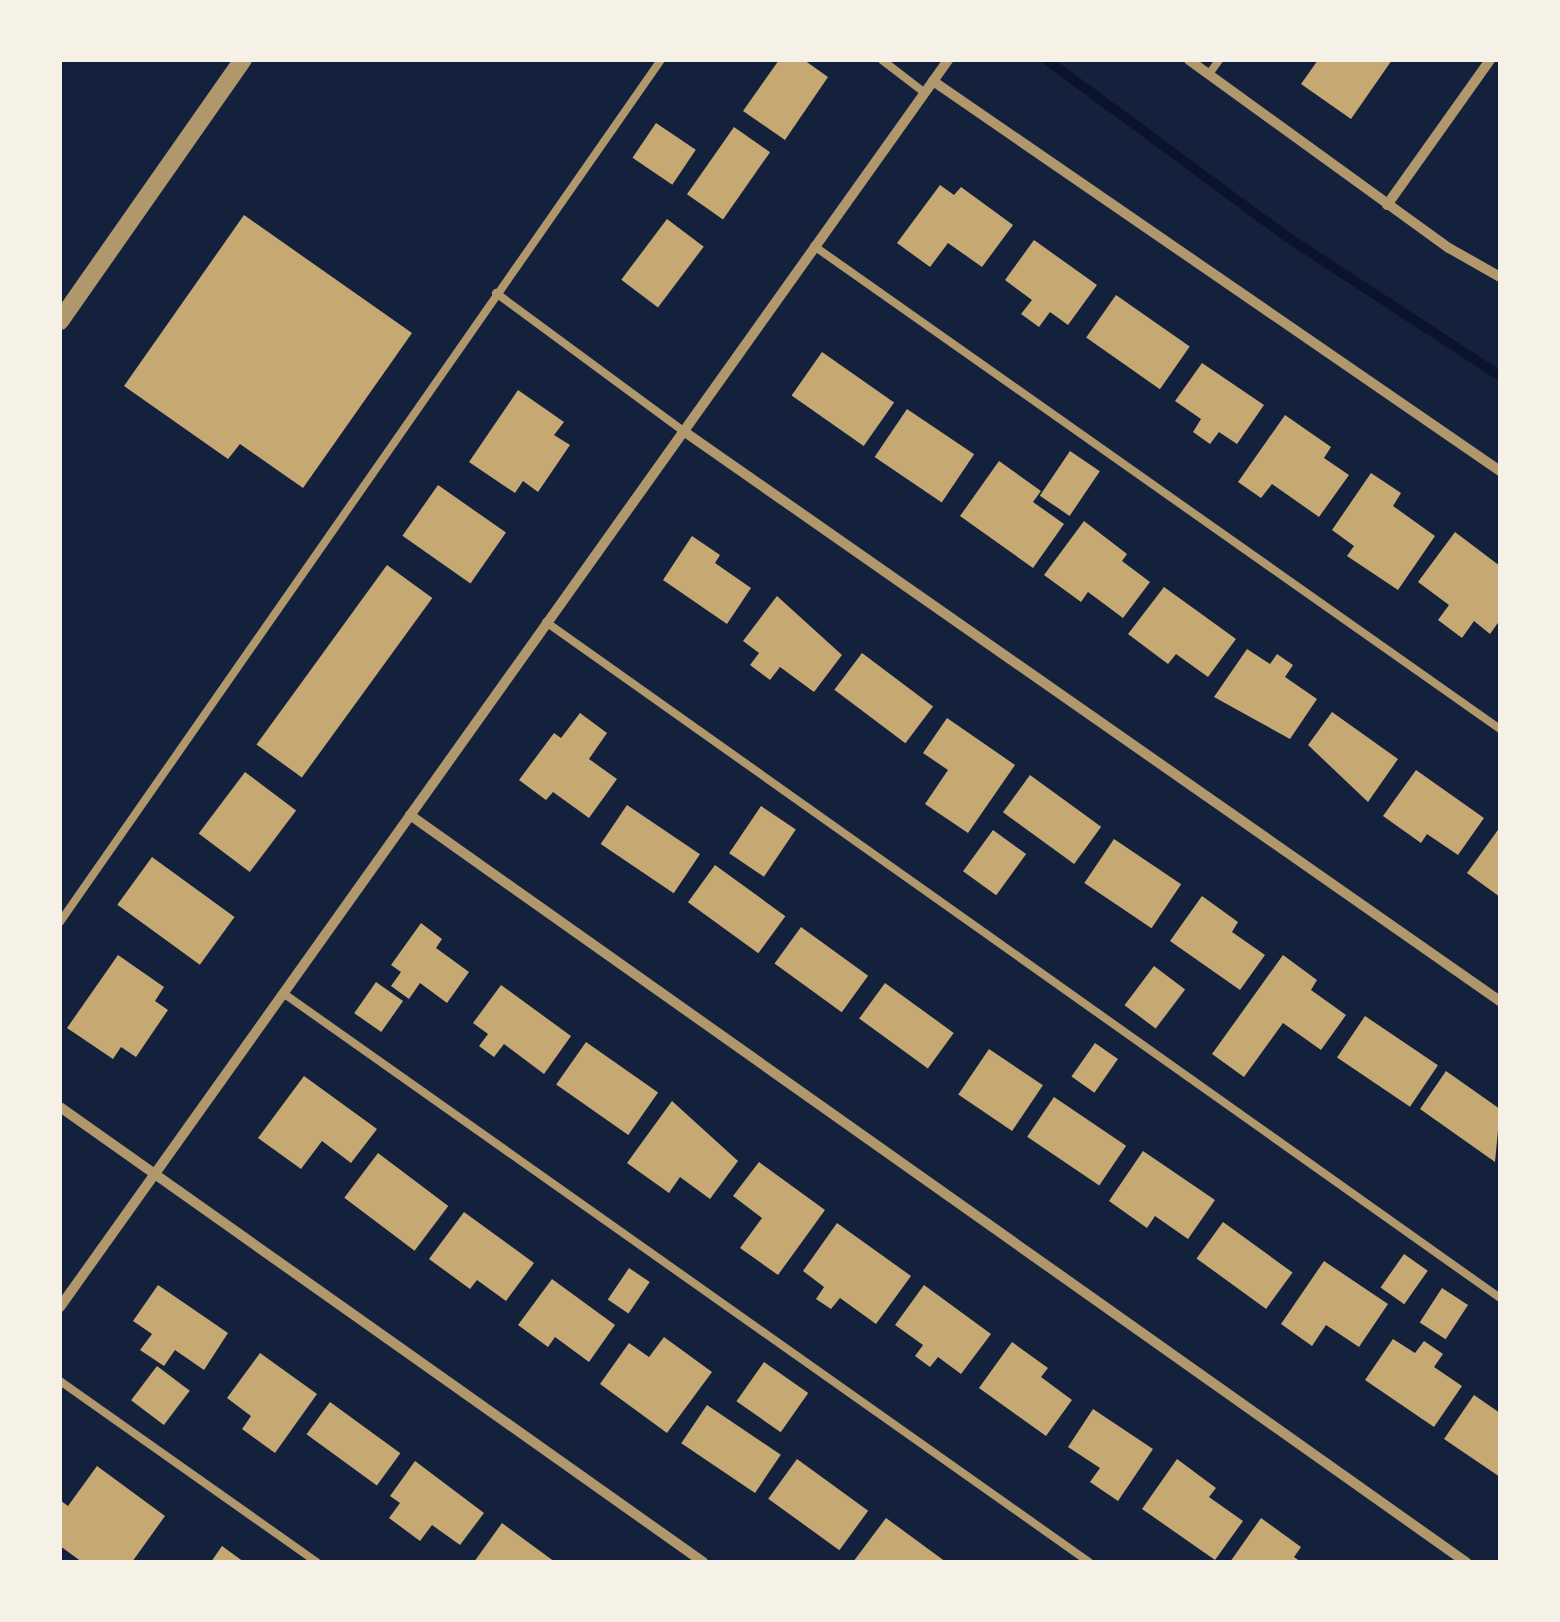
<!DOCTYPE html>
<html>
<head>
<meta charset="utf-8">
<style>
  body { margin:0 }
  #map { position:relative; width:1560px; height:1622px; overflow:hidden; background:#14213d; font-family:"Source Serif 4",serif }
  div>[style] { position:absolute }
  [style*='--x'] { left:calc(var(--x)*1px); top:calc(var(--y)*1px); width:calc(var(--w)*1px); rotate:calc(var(--a)*1deg) }
  .stream>* { height:10px; margin:-5px; padding:0 5px; transform-origin:5px; border-radius:5px; background:#0b132b }
  .building>* { inset:0; background:#c6a872; transform-origin:0 0 }
  .service>* { height:8px; margin:-4px; padding:0 4px; transform-origin:4px; border-radius:4px; background:#b1986c }
  .minor>* { height:10px; margin:-5px; padding:0 5px; transform-origin:5px; border-radius:5px; background:#b1986c }
  .tertiary>* { height:18px; margin:-9px; padding:0 9px; transform-origin:9px; border-radius:9px; background:#b1986c }
  span { translate:-50% -50%; white-space:nowrap; text-align:center; line-height:1.15; -webkit-text-stroke:8px #f6f1e7; paint-order:stroke }
  .frame { position:absolute; inset:0; border:62px solid #f6f1e7; pointer-events:none }
</style>
</head>
<body>
<div id="map">
  <div class="stream">
    <div style="--x:1047;--y:60;--w:298;--a:36.4"></div>
    <div style="--x:1287;--y:237;--w:254;--a:33.1"></div>
  </div>
  <div class="building">
    <div style="clip-path:polygon(779px 60px,804px 60px,828px 77px,785px 140px,743px 111px)"></div>
    <div style="clip-path:polygon(1318px 60px,1392px 60px,1351px 119px,1301px 84px)"></div>
    <div style="left:656px;top:123px;width:48px;height:42px;rotate:34deg"></div>
    <div style="left:734px;top:127px;width:44px;height:82px;rotate:35deg"></div>
    <div style="clip-path:polygon(940px 185px,954px 195px,961px 187px,1013px 225px,982px 267px,948px 243px,930px 267px,897px 243px)"></div>
    <div style="clip-path:polygon(244px 215px,412px 333px,303px 488px,240px 444px,228px 459px,124px 386px)"></div>
    <div style="left:667px;top:219px;width:46px;height:76px;rotate:37deg"></div>
    <div style="clip-path:polygon(1034px 240px,1097px 285px,1068px 325px,1050px 312px,1039px 327px,1021px 314px,1032px 300px,1005px 280px)"></div>
    <div style="left:1116px;top:295px;width:90px;height:52px;rotate:35deg"></div>
    <div style="left:822px;top:352px;width:88px;height:53px;rotate:35deg"></div>
    <div style="clip-path:polygon(1202px 363px,1264px 405px,1237px 444px,1219px 432px,1210px 444px,1193px 432px,1201px 419px,1175px 401px)"></div>
    <div style="clip-path:polygon(518px 390px,564px 422px,554px 435px,570px 445px,538px 492px,523px 481px,515px 493px,469px 462px)"></div>
    <div style="left:907px;top:409px;width:81px;height:58px;rotate:34deg"></div>
    <div style="clip-path:polygon(1285px 415px,1331px 447px,1324px 458px,1349px 475px,1319px 517px,1272px 484px,1261px 498px,1238px 482px)"></div>
    <div style="left:1070px;top:451px;width:36px;height:54px;rotate:34deg"></div>
    <div style="clip-path:polygon(999px 461px,1041px 491px,1033px 502px,1064px 524px,1033px 568px,960px 516px)"></div>
    <div style="clip-path:polygon(1371px 473px,1401px 493px,1393px 506px,1435px 536px,1398px 590px,1347px 556px,1354px 546px,1332px 530px)"></div>
    <div style="left:438px;top:485px;width:83px;height:62px;rotate:35deg"></div>
    <div style="clip-path:polygon(1084px 521px,1127px 554px,1122px 561px,1150px 582px,1123px 618px,1088px 592px,1081px 602px,1044px 575px)"></div>
    <div style="clip-path:polygon(1455px 532px,1500px 566px,1500px 620px,1490px 634px,1474px 621px,1462px 638px,1438px 620px,1449px 605px,1418px 582px)"></div>
    <div style="clip-path:polygon(692px 536px,720px 555px,715px 563px,751px 588px,727px 624px,663px 580px)"></div>
    <div style="left:387px;top:565px;width:56px;height:222px;rotate:36deg"></div>
    <div style="clip-path:polygon(1164px 587px,1236px 639px,1208px 677px,1176px 654px,1168px 664px,1128px 634px)"></div>
    <div style="clip-path:polygon(777px 596px,842px 655px,814px 692px,780px 667px,770px 680px,750px 665px,759px 653px,743px 641px)"></div>
    <div style="clip-path:polygon(1247px 649px,1270px 664px,1277px 654px,1293px 665px,1285px 677px,1317px 699px,1290px 739px,1214px 697px)"></div>
    <div style="left:862px;top:653px;width:89px;height:46px;rotate:37deg"></div>
    <div style="clip-path:polygon(1332px 712px,1398px 759px,1368px 802px,1308px 745px)"></div>
    <div style="clip-path:polygon(580px 713px,607px 733px,589px 759px,617px 779px,589px 818px,553px 792px,546px 800px,519px 780px,554px 733px,561px 738px)"></div>
    <div style="clip-path:polygon(947px 718px,1015px 765px,968px 833px,925px 804px,948px 770px,923px 753px)"></div>
    <div style="clip-path:polygon(1416px 770px,1484px 818px,1458px 855px,1427px 834px,1421px 843px,1383px 816px)"></div>
    <div style="left:245px;top:772px;width:64px;height:77px;rotate:37deg"></div>
    <div style="left:1030px;top:775px;width:88px;height:46px;rotate:36deg"></div>
    <div style="left:627px;top:805px;width:88px;height:47px;rotate:34deg"></div>
    <div style="left:761px;top:806px;width:42px;height:57px;rotate:34deg"></div>
    <div style="clip-path:polygon(1500px 827px,1500px 897px,1467px 873px)"></div>
    <div style="left:993px;top:830px;width:41px;height:51px;rotate:36deg"></div>
    <div style="left:1114px;top:839px;width:81px;height:53px;rotate:34deg"></div>
    <div style="left:152px;top:857px;width:102px;height:59px;rotate:36deg"></div>
    <div style="left:715px;top:865px;width:87px;height:46px;rotate:36deg"></div>
    <div style="clip-path:polygon(1202px 896px,1238px 922px,1232px 932px,1265px 955px,1240px 990px,1170px 941px)"></div>
    <div style="clip-path:polygon(421px 923px,442px 939px,436px 948px,469px 972px,447px 1003px,420px 983px,409px 999px,391px 986px,401px 972px,391px 965px)"></div>
    <div style="left:801px;top:927px;width:83px;height:45px;rotate:36deg"></div>
    <div style="clip-path:polygon(118px 955px,164px 987px,155px 1001px,168px 1010px,136px 1057px,121px 1047px,113px 1059px,67px 1028px)"></div>
    <div style="clip-path:polygon(1283px 955px,1317px 980px,1311px 990px,1346px 1015px,1321px 1050px,1283px 1023px,1244px 1077px,1212px 1054px)"></div>
    <div style="left:1154px;top:966px;width:39px;height:49px;rotate:37deg"></div>
    <div style="left:376px;top:982px;width:33px;height:38px;rotate:35deg"></div>
    <div style="left:885px;top:983px;width:85px;height:44px;rotate:36deg"></div>
    <div style="clip-path:polygon(501px 985px,571px 1036px,544px 1074px,504px 1044px,494px 1057px,479px 1046px,488px 1034px,473px 1023px)"></div>
    <div style="left:1365px;top:1016px;width:88px;height:50px;rotate:34deg"></div>
    <div style="left:586px;top:1042px;width:88px;height:52px;rotate:35deg"></div>
    <div style="left:1095px;top:1043px;width:28px;height:41px;rotate:35deg"></div>
    <div style="left:989px;top:1049px;width:65px;height:55px;rotate:34deg"></div>
    <div style="clip-path:polygon(1446px 1071px,1500px 1109px,1495px 1162px,1420px 1109px)"></div>
    <div style="clip-path:polygon(304px 1076px,377px 1129px,351px 1163px,322px 1141px,301px 1169px,258px 1138px)"></div>
    <div style="left:1054px;top:1097px;width:87px;height:48px;rotate:34deg"></div>
    <div style="clip-path:polygon(672px 1101px,738px 1161px,710px 1199px,680px 1177px,669px 1193px,627px 1163px)"></div>
    <div style="clip-path:polygon(1143px 1151px,1215px 1200px,1188px 1239px,1155px 1216px,1147px 1228px,1109px 1201px)"></div>
    <div style="left:378px;top:1153px;width:88px;height:56px;rotate:37deg"></div>
    <div style="clip-path:polygon(759px 1162px,825px 1210px,778px 1275px,740px 1248px,762px 1218px,733px 1196px)"></div>
    <div style="clip-path:polygon(464px 1212px,534px 1263px,506px 1301px,477px 1280px,470px 1289px,429px 1259px)"></div>
    <div style="left:1223px;top:1222px;width:86px;height:45px;rotate:36deg"></div>
    <div style="clip-path:polygon(837px 1223px,911px 1276px,876px 1324px,840px 1298px,831px 1309px,816px 1299px,824px 1287px,803px 1271px)"></div>
    <div style="left:1404px;top:1254px;width:29px;height:41px;rotate:35deg"></div>
    <div style="clip-path:polygon(1324px 1261px,1388px 1304px,1359px 1347px,1326px 1325px,1312px 1346px,1281px 1324px)"></div>
    <div style="left:629px;top:1268px;width:25px;height:38px;rotate:34deg"></div>
    <div style="clip-path:polygon(552px 1279px,615px 1325px,589px 1362px,555px 1337px,548px 1347px,518px 1325px)"></div>
    <div style="clip-path:polygon(158px 1285px,228px 1333px,204px 1370px,175px 1350px,164px 1366px,140px 1350px,152px 1334px,133px 1321px)"></div>
    <div style="clip-path:polygon(924px 1285px,991px 1334px,961px 1374px,938px 1357px,930px 1367px,915px 1356px,923px 1345px,895px 1325px)"></div>
    <div style="left:1442px;top:1288px;width:31px;height:41px;rotate:33deg"></div>
    <div style="clip-path:polygon(664px 1337px,712px 1372px,667px 1433px,600px 1384px,629px 1343px,649px 1357px)"></div>
    <div style="clip-path:polygon(1393px 1339px,1415px 1353px,1424px 1341px,1443px 1354px,1434px 1367px,1462px 1386px,1434px 1427px,1365px 1380px)"></div>
    <div style="clip-path:polygon(1012px 1342px,1048px 1368px,1041px 1377px,1072px 1400px,1046px 1436px,979px 1388px)"></div>
    <div style="clip-path:polygon(260px 1353px,317px 1394px,275px 1453px,242px 1429px,251px 1416px,227px 1398px)"></div>
    <div style="left:764px;top:1362px;width:54px;height:48px;rotate:35deg"></div>
    <div style="left:157px;top:1366px;width:41px;height:43px;rotate:37deg"></div>
    <div style="clip-path:polygon(1474px 1395px,1500px 1413px,1500px 1477px,1444px 1439px)"></div>
    <div style="left:330px;top:1402px;width:87px;height:40px;rotate:36deg"></div>
    <div style="left:707px;top:1405px;width:89px;height:46px;rotate:34deg"></div>
    <div style="clip-path:polygon(1093px 1409px,1153px 1449px,1118px 1501px,1090px 1482px,1100px 1468px,1068px 1447px)"></div>
    <div style="left:797px;top:1459px;width:88px;height:49px;rotate:36deg"></div>
    <div style="clip-path:polygon(1177px 1459px,1216px 1488px,1209px 1497px,1243px 1521px,1215px 1560px,1142px 1509px)"></div>
    <div style="clip-path:polygon(415px 1461px,484px 1513px,460px 1545px,432px 1525px,420px 1541px,389px 1518px,400px 1503px,390px 1496px)"></div>
    <div style="clip-path:polygon(97px 1466px,165px 1516px,132px 1562px,82px 1562px,60px 1546px,60px 1500px,68px 1506px)"></div>
    <div style="clip-path:polygon(886px 1518px,946px 1562px,853px 1562px)"></div>
    <div style="clip-path:polygon(1261px 1518px,1301px 1547px,1294px 1557px,1301px 1562px,1230px 1562px)"></div>
    <div style="clip-path:polygon(502px 1523px,555px 1562px,474px 1562px)"></div>
    <div style="clip-path:polygon(222px 1546px,244px 1562px,211px 1562px)"></div>
  </div>
  <div class="service">
    <div style="--x:882;--y:60;--w:54;--a:37.5"></div>
    <div style="--x:1209;--y:74;--w:17;--a:-54"></div>
    <div style="--x:814;--y:246;--w:839;--a:35.15"></div>
    <div style="--x:496;--y:293;--w:231;--a:36.4"></div>
    <div style="--x:546;--y:622;--w:1169;--a:35.32"></div>
    <div style="--x:60;--y:922;--w:1051;--a:-55.12"></div>
    <div style="--x:283;--y:993;--w:987;--a:35.22"></div>
    <div style="--x:60;--y:1381;--w:314;--a:35.2"></div>
  </div>
  <div class="minor">
    <div style="--x:1189;--y:60;--w:321;--a:35.9"></div>
    <div style="--x:1449;--y:248;--w:59;--a:29.6"></div>
    <div style="--x:933;--y:81;--w:688;--a:34.52"></div>
    <div style="--x:1387;--y:205;--w:178;--a:-54.6"></div>
    <div style="--x:682;--y:430;--w:998;--a:34.92"></div>
    <div style="--x:410;--y:815;--w:1294;--a:35.28"></div>
    <div style="--x:60;--y:1107;--w:788;--a:35.28"></div>
    <div style="--x:60;--y:1307;--w:1531;--a:-54.54"></div>
  </div>
  <div class="tertiary">
    <div style="--x:60;--y:321;--w:319;--a:-55"></div>
  </div>
  <div class="frame"></div>
</div>
</body>
</html>
